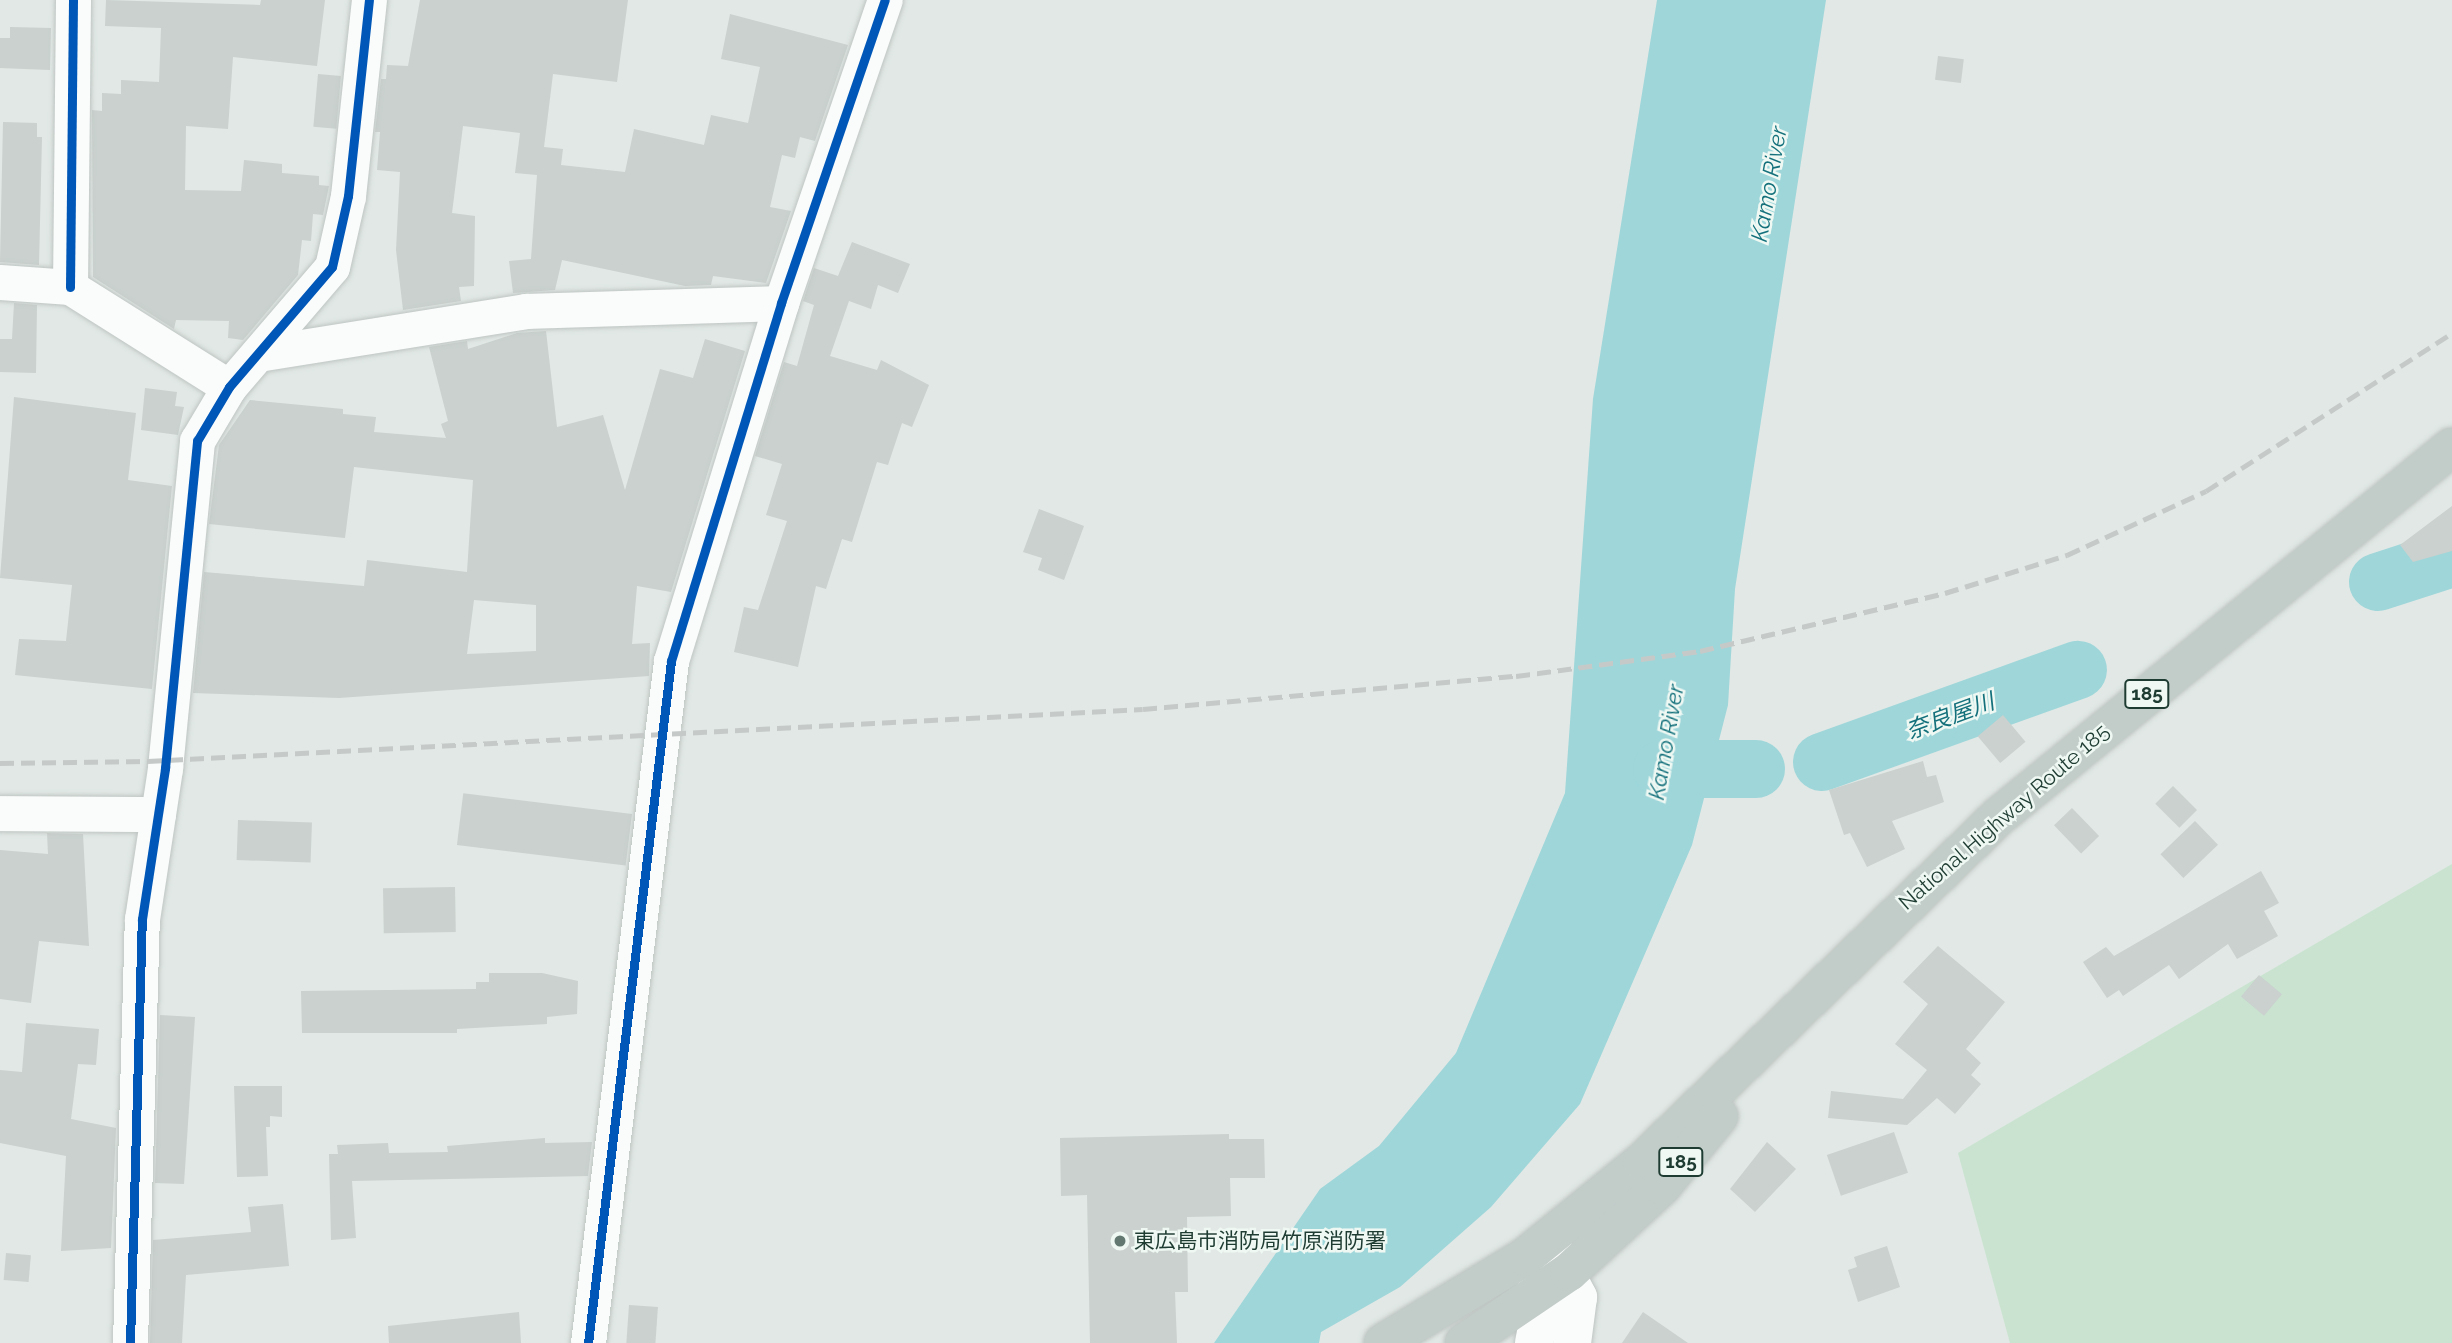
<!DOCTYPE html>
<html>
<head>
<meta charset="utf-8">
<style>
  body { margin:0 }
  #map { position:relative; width:2452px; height:1343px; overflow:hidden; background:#e1e8e5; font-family:Raleway,"Noto Sans JP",sans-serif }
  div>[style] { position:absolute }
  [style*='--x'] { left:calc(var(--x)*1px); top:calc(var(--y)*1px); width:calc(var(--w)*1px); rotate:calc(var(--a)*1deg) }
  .green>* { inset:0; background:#c9e3d0 }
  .water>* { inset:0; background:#9ed6da }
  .river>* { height:58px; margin:-29px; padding:0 29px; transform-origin:29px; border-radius:29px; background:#9ed6da }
  .building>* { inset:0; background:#cad1ce; transform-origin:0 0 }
  .roads { filter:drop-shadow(0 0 2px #bec5c2) drop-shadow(0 0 2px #bec5c2) }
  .minor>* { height:35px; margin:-17.5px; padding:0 17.5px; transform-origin:17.5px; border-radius:17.5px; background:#fafcfb }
  .tertiary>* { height:38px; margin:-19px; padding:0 19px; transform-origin:19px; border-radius:19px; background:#fafcfb }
  .trunk>* { height:38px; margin:-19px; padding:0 19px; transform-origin:19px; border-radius:19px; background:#c2ccc9 }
  .rail>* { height:5px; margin-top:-2.5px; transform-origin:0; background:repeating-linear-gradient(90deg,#c5cac8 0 14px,transparent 0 21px) }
  .cycleway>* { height:9px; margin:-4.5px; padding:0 4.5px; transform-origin:4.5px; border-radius:4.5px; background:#0057b8 }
  .dots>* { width:19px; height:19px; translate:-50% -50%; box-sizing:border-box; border:4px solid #eff8f3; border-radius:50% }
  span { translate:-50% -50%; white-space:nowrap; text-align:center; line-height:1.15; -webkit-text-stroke:5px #eff8f3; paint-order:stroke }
  .shield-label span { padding:2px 5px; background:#eff8f3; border:2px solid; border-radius:5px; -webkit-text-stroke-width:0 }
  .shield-label { font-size:19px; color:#1e3c32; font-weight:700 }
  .street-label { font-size:21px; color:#1e3c32 }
  .poi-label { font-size:21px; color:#1e3c32 }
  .left { translate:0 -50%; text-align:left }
  .water-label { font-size:23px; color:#14717c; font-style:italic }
</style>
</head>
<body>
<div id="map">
  <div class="green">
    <div style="clip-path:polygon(2452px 864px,2452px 1343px,2010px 1343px,1958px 1153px)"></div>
  </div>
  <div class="water">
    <div style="clip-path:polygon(1657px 0,1826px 0,1735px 589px,1728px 705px,1692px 845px,1580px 1104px,1491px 1207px,1400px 1287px,1321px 1332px,1319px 1343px,1214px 1343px,1320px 1189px,1379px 1146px,1456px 1053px,1565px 793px,1593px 399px)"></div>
  </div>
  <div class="river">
    <div style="--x:2378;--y:582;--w:78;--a:-18"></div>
    <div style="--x:1822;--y:762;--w:272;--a:-19.8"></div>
    <div style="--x:1662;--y:769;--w:94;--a:0"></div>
  </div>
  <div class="building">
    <div style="clip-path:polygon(106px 0,260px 5px,261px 0,325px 0,317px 66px,233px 57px,228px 129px,186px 126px,185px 190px,241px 191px,244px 160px,282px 164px,282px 173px,319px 176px,319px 185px,329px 186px,323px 215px,313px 214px,311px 241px,302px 240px,298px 275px,243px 340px,228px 338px,229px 321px,176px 320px,174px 329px,93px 277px,92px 110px,102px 111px,102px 93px,121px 94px,121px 80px,159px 82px,161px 28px,105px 26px)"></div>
    <div style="clip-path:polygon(420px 0,628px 0,617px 82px,553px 74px,544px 147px,563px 149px,561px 165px,625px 172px,634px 129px,704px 145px,711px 115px,748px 123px,760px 67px,721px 59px,730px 14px,848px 45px,815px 141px,800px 137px,795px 158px,782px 155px,770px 207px,791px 211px,766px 283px,713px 276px,711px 285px,685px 286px,562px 260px,555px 290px,513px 293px,509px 261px,531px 259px,537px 175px,515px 173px,520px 133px,463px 126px,452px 213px,475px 216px,474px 286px,459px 287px,461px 301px,403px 310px,396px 250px,400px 172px,377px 170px,380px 132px,375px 132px,381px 79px,386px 79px,387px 65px,408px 66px)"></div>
    <div style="clip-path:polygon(10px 27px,51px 28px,50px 70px,0 68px,0 38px,10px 38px)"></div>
    <div style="left:1938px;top:56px;width:26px;height:24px;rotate:7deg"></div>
    <div style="left:318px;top:74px;width:23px;height:53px;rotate:5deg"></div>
    <div style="clip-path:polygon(3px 122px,37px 123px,37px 137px,42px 137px,39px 265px,0 262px)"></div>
    <div style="clip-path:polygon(852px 242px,910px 264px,898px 293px,878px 285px,871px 309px,849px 301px,830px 356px,877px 370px,881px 360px,929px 385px,912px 427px,902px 423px,888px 465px,877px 462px,852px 542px,842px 539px,826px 589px,816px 586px,798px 667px,734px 652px,744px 607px,758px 610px,787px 521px,766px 515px,782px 464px,755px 456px,784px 362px,797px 366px,814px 305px,803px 301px,814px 268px,838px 276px)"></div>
    <div style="clip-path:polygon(14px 303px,37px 305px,36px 373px,0 372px,0 339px,12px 339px)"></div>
    <div style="clip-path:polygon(evenodd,546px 331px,557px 427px,603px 415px,625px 490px,660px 369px,693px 378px,705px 339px,745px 351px,671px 592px,637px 586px,632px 644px,650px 643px,649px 676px,339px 698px,193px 693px,204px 572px,364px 586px,367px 560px,467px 572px,473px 480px,354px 467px,345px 538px,209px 524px,219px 445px,250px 400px,343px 409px,343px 414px,376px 417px,374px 432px,446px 438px,441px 424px,448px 421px,429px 347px,467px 341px,468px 349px,517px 333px,546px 331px,474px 600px,536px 605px,536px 651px,467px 654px,474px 600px)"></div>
    <div style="clip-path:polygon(145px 388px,177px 392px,175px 406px,184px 407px,178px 435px,141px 430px)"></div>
    <div style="clip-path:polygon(14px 397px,136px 413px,128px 480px,172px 486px,152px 689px,15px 675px,19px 639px,66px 641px,72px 585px,0 578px)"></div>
    <div style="clip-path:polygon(2452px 506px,2452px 551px,2413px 562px,2400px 545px)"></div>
    <div style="clip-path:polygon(1039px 509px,1084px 526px,1064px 580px,1038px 570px,1042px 558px,1023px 552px)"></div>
    <div style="left:2003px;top:715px;width:35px;height:33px;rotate:50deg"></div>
    <div style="clip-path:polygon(1923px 761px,1927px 777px,1936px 775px,1944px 802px,1892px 821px,1905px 849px,1867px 867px,1850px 833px,1844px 835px,1829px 790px)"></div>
    <div style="left:2173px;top:786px;width:34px;height:25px;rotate:45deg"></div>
    <div style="left:2072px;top:808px;width:39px;height:25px;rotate:46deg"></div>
    <div style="left:632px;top:814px;width:52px;height:170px;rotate:97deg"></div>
    <div style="left:238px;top:820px;width:74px;height:40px;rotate:2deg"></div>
    <div style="left:2195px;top:821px;width:33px;height:48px;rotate:46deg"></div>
    <div style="clip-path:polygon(47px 833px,83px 834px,89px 946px,39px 941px,31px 1003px,0 999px,0 850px,48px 854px)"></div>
    <div style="clip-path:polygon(2261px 871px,2279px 903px,2264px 911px,2278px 936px,2237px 959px,2228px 944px,2179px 979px,2169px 965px,2123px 996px,2119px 990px,2107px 998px,2083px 962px,2106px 947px,2114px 956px)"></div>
    <div style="left:455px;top:887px;width:45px;height:72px;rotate:89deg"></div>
    <div style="clip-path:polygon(1938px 946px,2005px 1002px,1966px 1049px,1981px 1063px,1971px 1075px,1981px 1084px,1955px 1114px,1937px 1098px,1907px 1125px,1828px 1118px,1831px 1091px,1903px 1099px,1927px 1070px,1895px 1044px,1928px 1004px,1903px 982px)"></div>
    <div style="clip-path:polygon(489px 973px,542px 973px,578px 981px,577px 1014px,547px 1017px,547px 1024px,457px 1029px,457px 1033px,302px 1033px,301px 991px,476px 989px,476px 982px,489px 982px)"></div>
    <div style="left:2259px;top:975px;width:30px;height:28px;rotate:40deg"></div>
    <div style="clip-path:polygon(160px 1015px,195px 1017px,184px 1184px,155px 1183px)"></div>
    <div style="clip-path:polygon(26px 1023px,99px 1029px,96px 1065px,78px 1064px,71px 1119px,116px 1128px,111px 1248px,61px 1251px,66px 1156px,0 1143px,0 1070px,22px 1072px)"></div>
    <div style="clip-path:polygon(234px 1086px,282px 1086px,282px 1117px,270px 1116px,270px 1127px,266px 1127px,268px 1176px,237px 1177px)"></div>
    <div style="left:1894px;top:1132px;width:43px;height:71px;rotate:71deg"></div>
    <div style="clip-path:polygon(1229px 1134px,1229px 1139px,1264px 1139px,1265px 1178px,1230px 1178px,1231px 1216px,1187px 1217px,1188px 1292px,1175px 1292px,1177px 1343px,1090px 1343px,1087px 1195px,1061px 1196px,1060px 1138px)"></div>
    <div style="clip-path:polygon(545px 1138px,545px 1143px,592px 1142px,588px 1176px,352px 1181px,356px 1238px,331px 1240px,329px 1154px,338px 1154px,337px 1145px,388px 1143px,389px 1153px,448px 1152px,447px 1146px)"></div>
    <div style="clip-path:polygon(1767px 1142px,1796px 1169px,1755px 1212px,1730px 1189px)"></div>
    <div style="clip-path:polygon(283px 1204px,289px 1266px,186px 1275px,182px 1343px,150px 1343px,153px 1240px,251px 1232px,248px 1207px)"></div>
    <div style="clip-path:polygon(1887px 1246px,1900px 1287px,1858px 1302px,1848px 1270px,1857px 1267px,1854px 1257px)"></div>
    <div style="left:6px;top:1253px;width:25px;height:27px;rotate:5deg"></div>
    <div style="left:629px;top:1305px;width:29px;height:38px;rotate:4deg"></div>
    <div style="clip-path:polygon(519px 1312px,521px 1343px,389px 1343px,388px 1326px)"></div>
    <div style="clip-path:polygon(1643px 1312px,1688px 1343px,1622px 1343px)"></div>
  </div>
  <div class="roads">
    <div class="minor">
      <div style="--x:0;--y:282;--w:70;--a:4.1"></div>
      <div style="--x:70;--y:287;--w:188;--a:32.2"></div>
      <div style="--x:70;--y:287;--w:287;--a:-89.4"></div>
      <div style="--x:258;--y:354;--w:271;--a:-9.1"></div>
      <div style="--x:526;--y:311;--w:255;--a:-1.8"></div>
      <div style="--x:0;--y:813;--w:158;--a:0.4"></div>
      <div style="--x:130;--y:1343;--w:424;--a:-88.4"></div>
      <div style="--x:142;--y:919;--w:153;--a:-81.3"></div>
      <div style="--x:165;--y:768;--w:329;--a:-84.4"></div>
      <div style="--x:197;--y:441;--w:63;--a:-59.3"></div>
      <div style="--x:229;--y:387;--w:158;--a:-49.4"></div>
      <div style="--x:332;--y:267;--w:73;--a:-77.3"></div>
      <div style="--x:348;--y:196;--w:197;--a:-83.9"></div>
      <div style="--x:588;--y:1343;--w:687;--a:-83.06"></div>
      <div style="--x:671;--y:661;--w:375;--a:-72.9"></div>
      <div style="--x:781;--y:303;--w:320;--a:-71.1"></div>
    </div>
    <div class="tertiary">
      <div style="--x:1551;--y:1245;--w:59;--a:62.6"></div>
      <div style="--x:1578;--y:1297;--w:46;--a:97.4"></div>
      <div style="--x:1530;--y:1266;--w:29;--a:61"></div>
      <div style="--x:1544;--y:1291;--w:53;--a:100.9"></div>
    </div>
    <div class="trunk">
      <div style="--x:1383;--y:1343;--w:166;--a:-31.2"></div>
      <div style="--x:1525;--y:1257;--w:151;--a:-39.1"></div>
      <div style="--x:1642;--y:1162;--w:497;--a:-44.1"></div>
      <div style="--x:1999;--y:816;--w:584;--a:-39.17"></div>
      <div style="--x:1464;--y:1343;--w:127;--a:-34.1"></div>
      <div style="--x:1569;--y:1272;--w:127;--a:-42.8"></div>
      <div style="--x:1662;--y:1186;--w:90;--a:-50.8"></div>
    </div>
  </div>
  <div class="rail">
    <div style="--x:0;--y:763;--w:148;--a:-0.8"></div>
    <div style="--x:148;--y:761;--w:996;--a:-2.99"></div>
    <div style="--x:1143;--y:709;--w:374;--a:-5.1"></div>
    <div style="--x:1516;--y:676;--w:186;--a:-7.7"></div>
    <div style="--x:1700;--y:651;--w:252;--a:-13.3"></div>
    <div style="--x:1945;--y:593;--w:128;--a:-17.3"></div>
    <div style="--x:2067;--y:555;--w:153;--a:-24.7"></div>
    <div style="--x:2206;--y:491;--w:292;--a:-32.7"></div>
  </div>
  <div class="cycleway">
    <div style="--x:70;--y:287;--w:287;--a:-89.4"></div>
    <div style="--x:130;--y:1343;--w:424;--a:-88.4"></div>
    <div style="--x:142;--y:919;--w:153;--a:-81.3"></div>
    <div style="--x:165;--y:768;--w:329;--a:-84.4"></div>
    <div style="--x:197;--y:441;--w:63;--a:-59.3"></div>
    <div style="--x:229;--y:387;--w:158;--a:-49.4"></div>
    <div style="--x:332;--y:267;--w:73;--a:-77.3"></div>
    <div style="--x:348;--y:196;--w:197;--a:-83.9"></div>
    <div style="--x:588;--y:1343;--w:687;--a:-83.06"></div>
    <div style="--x:671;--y:661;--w:375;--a:-72.9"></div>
    <div style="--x:781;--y:303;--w:320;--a:-71.1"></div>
  </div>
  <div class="dots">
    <div style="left:1120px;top:1241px;background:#627871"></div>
  </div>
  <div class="shield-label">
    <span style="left:2147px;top:694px">185</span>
    <span style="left:1681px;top:1162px">185</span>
  </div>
  <div class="street-label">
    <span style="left:2004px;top:817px;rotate:-41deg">National Highway Route 185</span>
  </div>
  <div class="poi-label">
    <span class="left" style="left:1134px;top:1241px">東広島市消防局竹原消防署</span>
  </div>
  <div class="water-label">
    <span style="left:1769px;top:184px;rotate:-80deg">Kamo River</span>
    <span style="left:1950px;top:716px;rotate:-20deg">奈良屋川</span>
    <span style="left:1666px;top:742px;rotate:-80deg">Kamo River</span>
  </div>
</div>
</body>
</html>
